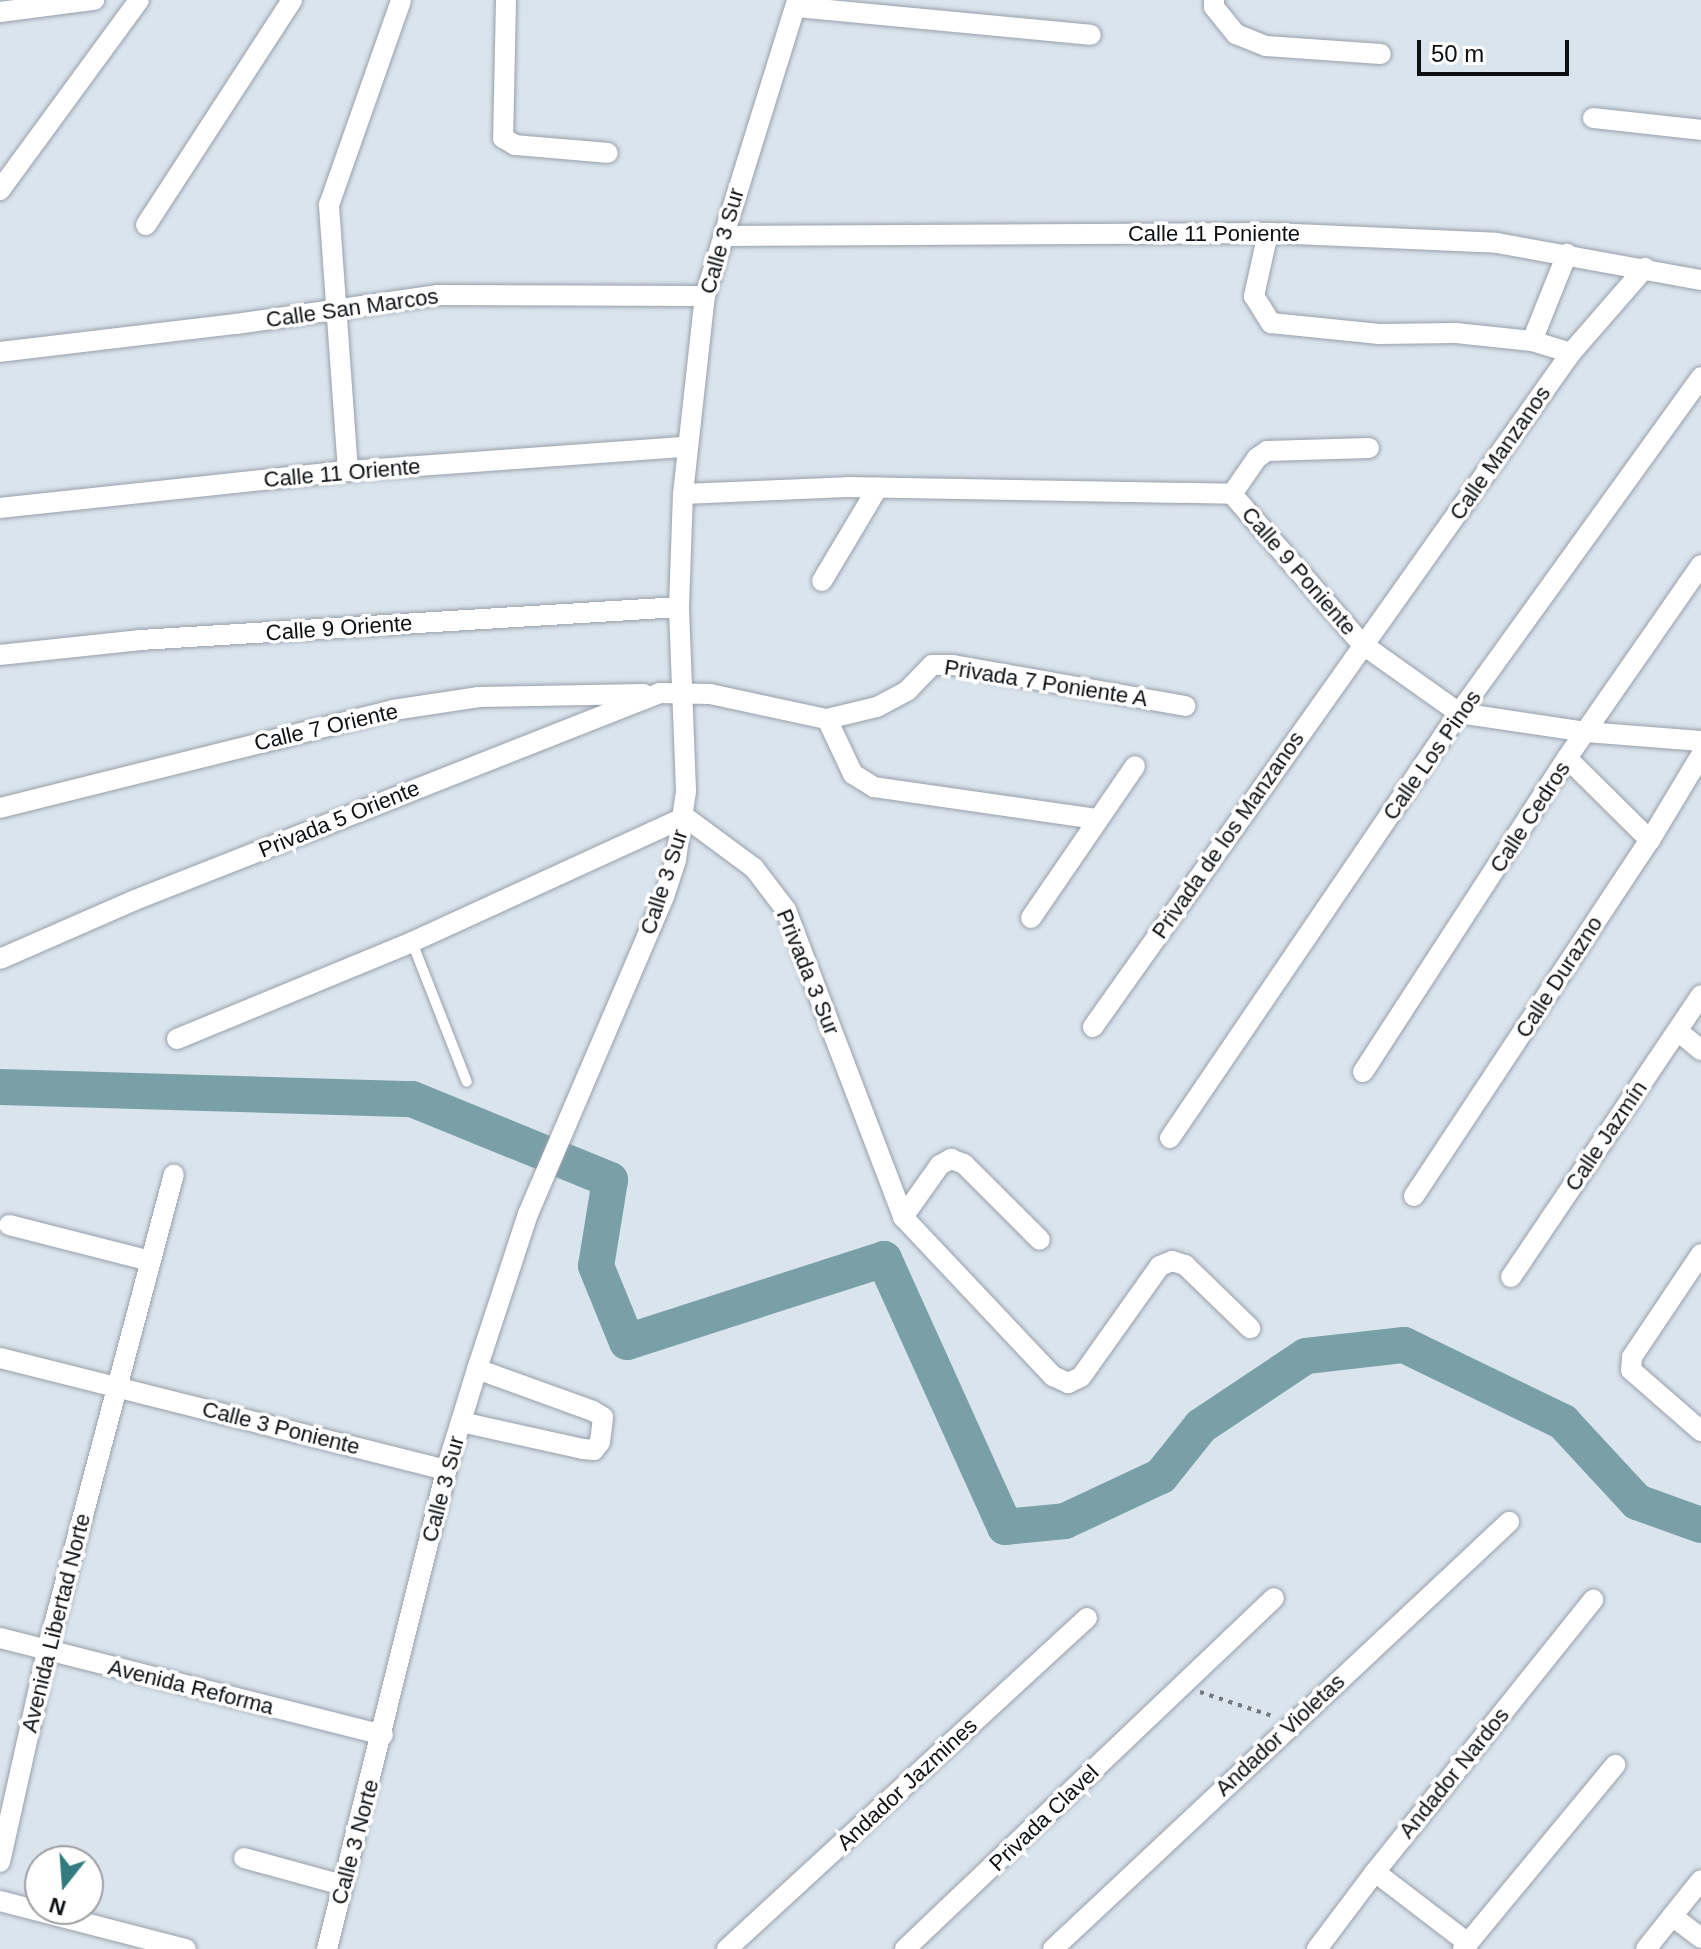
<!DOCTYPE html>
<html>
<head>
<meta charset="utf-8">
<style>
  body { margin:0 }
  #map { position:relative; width:1701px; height:1949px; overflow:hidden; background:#dae4ed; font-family:Arial,sans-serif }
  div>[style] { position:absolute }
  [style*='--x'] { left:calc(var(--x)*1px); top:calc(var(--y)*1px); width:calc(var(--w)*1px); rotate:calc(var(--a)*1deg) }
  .river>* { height:36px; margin:-18px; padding:0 18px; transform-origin:18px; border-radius:18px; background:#799fa7 }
  .path>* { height:4px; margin-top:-2px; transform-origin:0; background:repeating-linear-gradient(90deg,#72787e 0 4px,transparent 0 10px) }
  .roads { filter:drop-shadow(0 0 2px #97a0a9) drop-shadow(0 0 2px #97a0a9) }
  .lane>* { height:10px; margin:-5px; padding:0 5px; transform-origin:5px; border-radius:5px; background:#fff }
  .street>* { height:20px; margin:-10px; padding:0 10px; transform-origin:10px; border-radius:10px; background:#fff }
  span { translate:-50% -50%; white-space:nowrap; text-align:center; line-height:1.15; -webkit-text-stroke:7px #fff; paint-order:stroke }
  .street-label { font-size:22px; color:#0d1013 }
  .north { position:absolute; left:24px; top:1845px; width:80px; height:80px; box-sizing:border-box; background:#fff; border:2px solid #9e9fa1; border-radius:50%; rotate:197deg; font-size:22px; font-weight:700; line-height:32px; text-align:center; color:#0d1013 }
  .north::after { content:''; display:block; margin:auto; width:28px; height:36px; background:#327b7e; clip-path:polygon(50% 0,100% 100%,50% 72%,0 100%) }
  .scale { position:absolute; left:1417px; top:40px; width:152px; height:36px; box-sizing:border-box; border:4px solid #0d1013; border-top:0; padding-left:10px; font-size:24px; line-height:28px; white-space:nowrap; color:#0d1013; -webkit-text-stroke:6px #fff; paint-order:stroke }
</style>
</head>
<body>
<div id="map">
  <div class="river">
    <div style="--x:0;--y:1087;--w:412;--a:1.7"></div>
    <div style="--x:412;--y:1099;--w:214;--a:22.2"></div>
    <div style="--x:610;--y:1180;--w:87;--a:99.2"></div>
    <div style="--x:596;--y:1266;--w:82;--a:67.8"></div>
    <div style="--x:627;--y:1342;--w:270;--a:-17.9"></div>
    <div style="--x:884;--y:1259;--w:294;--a:65.7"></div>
    <div style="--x:1005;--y:1527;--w:60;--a:-5.7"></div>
    <div style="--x:1065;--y:1521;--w:106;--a:-25.1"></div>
    <div style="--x:1161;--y:1476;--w:64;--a:-51.3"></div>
    <div style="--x:1201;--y:1426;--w:126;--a:-33.7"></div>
    <div style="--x:1306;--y:1356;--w:99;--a:-6.4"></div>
    <div style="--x:1404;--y:1345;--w:177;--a:25.8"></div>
    <div style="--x:1563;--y:1422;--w:109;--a:47.2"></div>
    <div style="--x:1637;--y:1502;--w:68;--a:19.8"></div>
  </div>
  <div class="path">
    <div style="--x:1200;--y:1692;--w:79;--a:18.4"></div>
  </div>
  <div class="roads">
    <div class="lane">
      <div style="--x:412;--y:942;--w:150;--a:68.6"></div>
    </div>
    <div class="street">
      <div style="--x:506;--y:0;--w:138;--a:91.2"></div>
      <div style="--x:503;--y:138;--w:14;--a:30"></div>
      <div style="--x:515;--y:145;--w:93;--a:4.9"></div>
      <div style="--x:1214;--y:0;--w:7;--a:90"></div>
      <div style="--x:1214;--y:7;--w:35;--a:51"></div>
      <div style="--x:1236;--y:34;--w:32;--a:22"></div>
      <div style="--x:1266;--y:46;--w:115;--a:4"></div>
      <div style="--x:796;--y:7;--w:296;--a:5.4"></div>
      <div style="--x:0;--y:12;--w:95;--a:-7.3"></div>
      <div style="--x:1593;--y:118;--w:109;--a:6.3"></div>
      <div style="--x:0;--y:190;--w:235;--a:-53.8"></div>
      <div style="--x:146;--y:225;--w:268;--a:-57"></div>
      <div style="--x:1268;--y:233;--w:65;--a:102.5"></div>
      <div style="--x:1254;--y:296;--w:32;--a:58"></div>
      <div style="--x:1271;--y:323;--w:109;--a:5.8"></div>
      <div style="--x:1379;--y:334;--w:77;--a:-0.7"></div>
      <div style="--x:1456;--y:333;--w:76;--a:6"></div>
      <div style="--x:1532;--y:341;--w:41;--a:17.1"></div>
      <div style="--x:723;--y:236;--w:549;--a:-0.31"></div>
      <div style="--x:1272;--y:233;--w:225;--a:2.5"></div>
      <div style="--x:1497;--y:243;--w:207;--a:10.3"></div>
      <div style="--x:1532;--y:341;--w:94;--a:-68.1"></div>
      <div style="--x:0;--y:352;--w:238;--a:-6.8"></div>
      <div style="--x:236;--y:324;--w:203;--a:-8.2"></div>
      <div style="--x:437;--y:295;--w:268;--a:0.2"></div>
      <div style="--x:348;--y:471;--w:267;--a:-94.1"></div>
      <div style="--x:329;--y:205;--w:217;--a:-70.6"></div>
      <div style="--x:683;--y:494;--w:164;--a:-2.4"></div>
      <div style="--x:847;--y:487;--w:385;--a:1"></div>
      <div style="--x:1232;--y:494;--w:198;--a:49.1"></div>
      <div style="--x:1362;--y:644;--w:119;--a:35.4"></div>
      <div style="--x:1459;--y:713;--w:128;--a:8.5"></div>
      <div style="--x:1586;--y:732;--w:115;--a:4.5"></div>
      <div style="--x:1232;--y:494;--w:44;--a:-55.2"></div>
      <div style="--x:1257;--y:458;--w:12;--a:-35"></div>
      <div style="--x:1267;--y:451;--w:102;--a:-1.7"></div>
      <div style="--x:0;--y:508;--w:350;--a:-6.1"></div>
      <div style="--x:348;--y:471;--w:339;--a:-4.1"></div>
      <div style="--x:822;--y:581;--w:109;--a:-59.2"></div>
      <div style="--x:0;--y:655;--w:141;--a:-6.1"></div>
      <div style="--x:140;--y:640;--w:540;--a:-3.5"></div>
      <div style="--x:827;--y:719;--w:61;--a:64.7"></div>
      <div style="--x:853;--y:774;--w:25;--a:32"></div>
      <div style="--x:874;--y:787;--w:225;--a:8.2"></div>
      <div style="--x:1567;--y:758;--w:117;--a:44.7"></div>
      <div style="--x:0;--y:808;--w:405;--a:-14"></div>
      <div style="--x:393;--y:710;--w:87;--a:-8.6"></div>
      <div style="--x:479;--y:697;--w:165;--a:-1"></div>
      <div style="--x:1031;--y:918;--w:184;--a:-55.6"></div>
      <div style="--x:0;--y:959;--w:147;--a:-23.6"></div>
      <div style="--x:135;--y:900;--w:564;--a:-21.52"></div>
      <div style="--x:660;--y:693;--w:50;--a:1.1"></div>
      <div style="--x:710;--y:694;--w:120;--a:12.1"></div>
      <div style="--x:827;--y:719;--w:51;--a:-13.5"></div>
      <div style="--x:877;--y:707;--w:34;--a:-28"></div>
      <div style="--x:907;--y:691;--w:36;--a:-46"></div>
      <div style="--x:932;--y:665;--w:21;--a:0"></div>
      <div style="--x:953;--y:665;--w:236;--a:10"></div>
      <div style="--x:1093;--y:1027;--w:826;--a:-54.66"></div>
      <div style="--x:1571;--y:353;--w:113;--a:-49"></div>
      <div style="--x:1678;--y:1031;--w:30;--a:40"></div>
      <div style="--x:177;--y:1039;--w:254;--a:-22.4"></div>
      <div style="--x:412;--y:942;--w:300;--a:-24.6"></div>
      <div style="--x:685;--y:817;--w:86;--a:36.5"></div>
      <div style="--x:754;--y:868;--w:53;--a:52.7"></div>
      <div style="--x:786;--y:910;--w:329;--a:69.1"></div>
      <div style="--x:903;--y:1217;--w:219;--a:46.7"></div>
      <div style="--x:1053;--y:1376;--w:17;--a:25"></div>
      <div style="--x:1068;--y:1383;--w:14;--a:-25"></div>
      <div style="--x:1081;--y:1377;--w:136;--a:-54.6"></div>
      <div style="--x:1160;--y:1266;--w:13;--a:-23"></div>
      <div style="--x:1172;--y:1261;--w:14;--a:17"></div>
      <div style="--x:1185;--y:1265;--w:91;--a:44.1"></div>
      <div style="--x:1363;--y:1072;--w:374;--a:-57"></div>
      <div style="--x:1567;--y:758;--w:235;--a:-55.2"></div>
      <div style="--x:1170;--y:1138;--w:514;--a:-55.78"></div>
      <div style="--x:1459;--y:713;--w:414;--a:-54.2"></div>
      <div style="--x:1414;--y:1196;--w:427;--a:-56.5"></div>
      <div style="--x:1650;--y:840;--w:99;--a:-59"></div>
      <div style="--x:903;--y:1217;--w:64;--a:-54.6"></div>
      <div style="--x:940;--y:1165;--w:13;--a:-29"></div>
      <div style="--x:951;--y:1159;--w:14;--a:21"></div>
      <div style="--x:964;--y:1164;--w:107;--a:45"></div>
      <div style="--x:9;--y:1225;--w:146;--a:14.3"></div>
      <div style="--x:1701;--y:1254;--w:124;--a:123.8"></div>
      <div style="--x:1632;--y:1357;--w:13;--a:94"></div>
      <div style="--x:1631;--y:1370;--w:93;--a:41.1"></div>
      <div style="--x:1511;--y:1277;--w:340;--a:-56"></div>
      <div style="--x:0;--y:1358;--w:460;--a:14.1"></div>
      <div style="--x:461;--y:1422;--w:125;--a:12.5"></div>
      <div style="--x:583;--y:1449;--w:11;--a:5"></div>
      <div style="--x:594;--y:1450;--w:10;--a:-53"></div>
      <div style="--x:600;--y:1442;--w:25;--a:-83"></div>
      <div style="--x:603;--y:1417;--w:12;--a:-149"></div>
      <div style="--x:593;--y:1411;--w:123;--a:-160.1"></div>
      <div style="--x:0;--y:1638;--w:395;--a:14.2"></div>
      <div style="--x:244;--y:1858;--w:103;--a:15.3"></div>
      <div style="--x:0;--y:1862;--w:216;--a:-77.4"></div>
      <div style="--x:47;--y:1651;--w:493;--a:-75.1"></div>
      <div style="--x:1375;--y:1872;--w:117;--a:37.4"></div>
      <div style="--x:0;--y:1901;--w:192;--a:14.5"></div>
      <div style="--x:1672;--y:1916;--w:36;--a:37"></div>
      <div style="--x:327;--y:1949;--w:494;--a:-76"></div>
      <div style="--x:446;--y:1470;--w:106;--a:-72.9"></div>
      <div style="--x:477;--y:1369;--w:163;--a:-71.8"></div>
      <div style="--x:528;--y:1214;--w:345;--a:-66.8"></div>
      <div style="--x:664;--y:897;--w:40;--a:-72"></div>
      <div style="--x:676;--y:859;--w:69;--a:-81.6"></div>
      <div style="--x:686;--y:791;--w:184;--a:-92.2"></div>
      <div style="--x:679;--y:607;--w:113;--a:-88"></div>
      <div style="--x:683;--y:494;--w:199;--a:-83.7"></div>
      <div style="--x:705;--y:296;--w:310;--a:-72.7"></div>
      <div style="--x:727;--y:1949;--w:489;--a:-42.6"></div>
      <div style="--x:905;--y:1949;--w:509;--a:-43.57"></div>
      <div style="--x:1053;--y:1949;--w:625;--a:-43.12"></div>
      <div style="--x:1317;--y:1949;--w:96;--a:-53"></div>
      <div style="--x:1375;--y:1872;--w:349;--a:-51.3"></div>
      <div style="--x:1463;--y:1949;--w:239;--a:-50.4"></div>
      <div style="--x:1646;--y:1949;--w:88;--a:-51.4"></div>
    </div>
  </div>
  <div class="street-label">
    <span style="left:1214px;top:234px">Calle 11 Poniente</span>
    <span style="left:722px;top:241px;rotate:-74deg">Calle 3 Sur</span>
    <span style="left:352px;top:308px;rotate:-8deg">Calle San Marcos</span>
    <span style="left:1500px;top:453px;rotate:-55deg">Calle Manzanos</span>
    <span style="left:342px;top:473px;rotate:-5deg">Calle 11 Oriente</span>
    <span style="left:1299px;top:571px;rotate:49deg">Calle 9 Poniente</span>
    <span style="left:339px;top:628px;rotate:-4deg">Calle 9 Oriente</span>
    <span style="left:1046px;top:683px;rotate:9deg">Privada 7 Poniente A</span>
    <span style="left:326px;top:727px;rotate:-13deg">Calle 7 Oriente</span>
    <span style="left:1432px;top:755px;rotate:-55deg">Calle Los Pinos</span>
    <span style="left:1530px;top:817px;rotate:-57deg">Calle Cedros</span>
    <span style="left:339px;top:819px;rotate:-22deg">Privada 5 Oriente</span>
    <span style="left:1228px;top:835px;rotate:-55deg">Privada de los Manzanos</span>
    <span style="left:664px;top:882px;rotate:-72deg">Calle 3 Sur</span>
    <span style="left:808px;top:972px;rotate:68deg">Privada 3 Sur</span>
    <span style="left:1559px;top:977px;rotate:-57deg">Calle Durazno</span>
    <span style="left:1606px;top:1136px;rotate:-56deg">Calle Jazmín</span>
    <span style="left:281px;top:1428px;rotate:14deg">Calle 3 Poniente</span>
    <span style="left:443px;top:1489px;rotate:-75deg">Calle 3 Sur</span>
    <span style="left:56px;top:1623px;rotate:-76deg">Avenida Libertad Norte</span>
    <span style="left:191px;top:1687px;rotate:14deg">Avenida Reforma</span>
    <span style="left:1280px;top:1735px;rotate:-43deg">Andador Violetas</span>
    <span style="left:1454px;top:1773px;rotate:-51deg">Andador Nardos</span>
    <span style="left:907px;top:1784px;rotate:-43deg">Andador Jazmines</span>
    <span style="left:1044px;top:1818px;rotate:-44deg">Privada Clavel</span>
    <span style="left:355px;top:1842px;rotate:-75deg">Calle 3 Norte</span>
  </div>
  <div class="north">N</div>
  <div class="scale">50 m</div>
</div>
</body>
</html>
